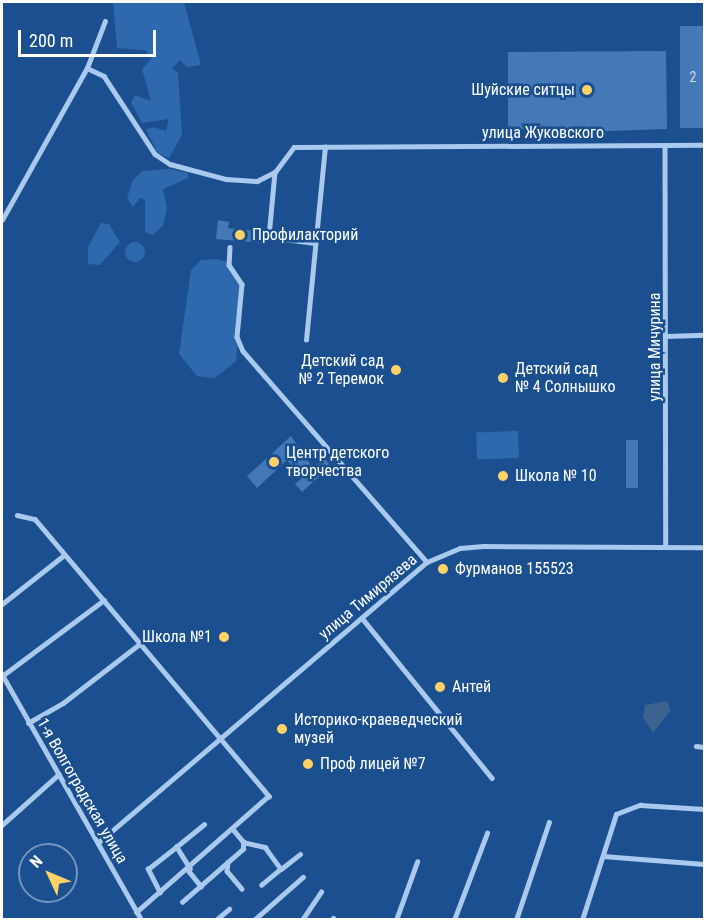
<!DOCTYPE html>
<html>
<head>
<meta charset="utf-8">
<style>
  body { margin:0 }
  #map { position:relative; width:706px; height:921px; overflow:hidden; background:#1b4f8f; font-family:"Roboto Condensed",sans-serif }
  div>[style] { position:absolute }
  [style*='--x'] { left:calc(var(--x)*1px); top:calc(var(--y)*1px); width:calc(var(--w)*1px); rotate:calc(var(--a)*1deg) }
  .green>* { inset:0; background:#2e69ad; transform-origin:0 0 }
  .round { border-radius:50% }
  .water>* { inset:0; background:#3c6290 }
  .building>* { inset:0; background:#4478b7; transform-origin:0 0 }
  .minor>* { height:4.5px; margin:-2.25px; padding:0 2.25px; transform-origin:2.25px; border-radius:2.25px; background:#a9c9ee }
  .dots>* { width:16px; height:16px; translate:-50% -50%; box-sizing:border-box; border:3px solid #1b4f8f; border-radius:50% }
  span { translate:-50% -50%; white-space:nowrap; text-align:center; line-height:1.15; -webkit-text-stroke:5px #1b4f8f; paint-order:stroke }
  .number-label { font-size:14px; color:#d0dded }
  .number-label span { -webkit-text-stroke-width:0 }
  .poi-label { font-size:16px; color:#fff }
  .right { translate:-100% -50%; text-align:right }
  .left { translate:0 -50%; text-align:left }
  .street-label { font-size:16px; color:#fff }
  .frame { position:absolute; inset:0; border:3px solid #fff; pointer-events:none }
  .north { position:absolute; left:18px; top:843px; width:60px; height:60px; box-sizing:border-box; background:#1b4f8f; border:2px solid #7695bc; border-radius:50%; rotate:314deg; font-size:16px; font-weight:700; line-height:24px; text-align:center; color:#fff }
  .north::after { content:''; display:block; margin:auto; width:21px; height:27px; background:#ffd166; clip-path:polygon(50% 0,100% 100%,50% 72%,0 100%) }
  .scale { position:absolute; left:18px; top:30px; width:138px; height:27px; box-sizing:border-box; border:3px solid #fff; border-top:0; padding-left:8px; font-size:18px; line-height:21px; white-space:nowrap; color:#fff; -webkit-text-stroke:4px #1b4f8f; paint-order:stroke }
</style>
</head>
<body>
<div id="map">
  <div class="green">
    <div style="clip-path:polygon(113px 2px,184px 2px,201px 65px,187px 67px,180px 60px,172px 69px,178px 72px,182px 135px,169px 158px,158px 153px,146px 130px,153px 127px,166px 131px,169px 119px,142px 123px,131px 102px,135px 95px,151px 101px,142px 69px,152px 58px,145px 50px,117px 48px)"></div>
    <div style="clip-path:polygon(170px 169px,188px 173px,188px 178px,163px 189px,167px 208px,163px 226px,152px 235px,145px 232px,145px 200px,140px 198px,133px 207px,127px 198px,133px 180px,143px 171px)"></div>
    <div style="clip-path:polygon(101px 223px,109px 224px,120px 242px,100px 265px,88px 264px,88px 247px)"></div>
    <div class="round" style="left:125px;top:242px;width:20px;height:20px"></div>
    <div style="clip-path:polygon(218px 259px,231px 263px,244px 283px,236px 361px,215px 378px,197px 376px,179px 354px,191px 270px,201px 260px)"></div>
    <div style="left:518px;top:431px;width:27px;height:42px;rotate:88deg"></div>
  </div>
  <div class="water">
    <div style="clip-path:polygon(667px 701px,671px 710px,653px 733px,643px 717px,645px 705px)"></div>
  </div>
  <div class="building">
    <div style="left:680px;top:26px;width:25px;height:102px"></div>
    <div style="clip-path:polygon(666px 51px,667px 129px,548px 133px,548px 129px,508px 129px,508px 52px)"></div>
    <div style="clip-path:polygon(218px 220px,229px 222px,228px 228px,264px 232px,262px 243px,216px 239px)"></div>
    <div style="clip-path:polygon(291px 436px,313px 468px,324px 458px,331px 466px,302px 492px,295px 484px,302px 478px,287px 460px,257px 488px,247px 476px)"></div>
    <div style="left:626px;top:440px;width:12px;height:48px"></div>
  </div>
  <div class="minor">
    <div style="--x:87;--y:68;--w:19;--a:25"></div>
    <div style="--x:104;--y:76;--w:93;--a:56.8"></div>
    <div style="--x:155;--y:154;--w:18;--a:34"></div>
    <div style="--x:170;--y:164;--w:58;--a:15"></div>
    <div style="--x:226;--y:179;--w:31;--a:4"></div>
    <div style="--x:257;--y:181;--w:20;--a:-27"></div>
    <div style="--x:275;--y:172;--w:31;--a:-53"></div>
    <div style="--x:294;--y:147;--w:410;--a:-0.3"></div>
    <div style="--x:665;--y:146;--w:401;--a:89.9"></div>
    <div style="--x:275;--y:172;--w:65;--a:95.3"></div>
    <div style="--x:269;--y:237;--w:46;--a:7.4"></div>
    <div style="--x:2;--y:220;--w:174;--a:-60.8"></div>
    <div style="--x:87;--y:68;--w:50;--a:-69"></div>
    <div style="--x:230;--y:247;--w:18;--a:93"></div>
    <div style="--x:229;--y:265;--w:23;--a:56"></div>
    <div style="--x:242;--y:284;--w:53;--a:95.4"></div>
    <div style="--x:237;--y:337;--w:15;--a:67"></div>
    <div style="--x:243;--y:351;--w:280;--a:48.9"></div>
    <div style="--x:666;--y:336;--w:38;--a:-2"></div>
    <div style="--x:306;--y:340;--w:194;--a:-84.4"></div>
    <div style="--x:17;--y:515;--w:18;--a:13"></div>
    <div style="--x:35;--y:519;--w:363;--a:49.8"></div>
    <div style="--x:269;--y:796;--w:176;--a:138.7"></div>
    <div style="--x:2;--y:604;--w:79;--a:-38.3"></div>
    <div style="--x:362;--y:618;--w:206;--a:50.9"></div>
    <div style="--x:2;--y:674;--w:283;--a:60.4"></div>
    <div style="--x:2;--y:676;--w:127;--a:-36.7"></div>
    <div style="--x:28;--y:723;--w:40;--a:-29.7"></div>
    <div style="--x:63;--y:703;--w:98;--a:-37.6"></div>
    <div style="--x:696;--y:746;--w:8;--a:7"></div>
    <div style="--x:2;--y:825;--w:76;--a:-41.8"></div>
    <div style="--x:99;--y:842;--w:431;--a:-40.5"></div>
    <div style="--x:427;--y:562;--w:36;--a:-23"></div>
    <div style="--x:460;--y:548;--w:23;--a:-5"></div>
    <div style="--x:483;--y:546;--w:221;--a:0.3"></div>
    <div style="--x:243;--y:842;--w:23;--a:13"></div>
    <div style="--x:265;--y:847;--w:27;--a:54"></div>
    <div style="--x:281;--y:869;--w:25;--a:140"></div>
    <div style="--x:603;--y:856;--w:101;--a:4.5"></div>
    <div style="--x:228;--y:862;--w:9;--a:96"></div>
    <div style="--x:227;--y:871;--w:23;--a:50"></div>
    <div style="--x:190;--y:869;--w:26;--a:-122"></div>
    <div style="--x:176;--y:847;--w:36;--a:-39"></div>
    <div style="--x:281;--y:869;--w:24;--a:-38"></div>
    <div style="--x:188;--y:870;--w:21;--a:51"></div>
    <div style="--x:160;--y:893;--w:27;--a:-117"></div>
    <div style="--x:148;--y:869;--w:36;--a:-38"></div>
    <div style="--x:182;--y:902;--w:81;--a:-41"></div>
    <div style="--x:243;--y:849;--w:7;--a:-90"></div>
    <div style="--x:243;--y:842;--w:16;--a:-130"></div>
    <div style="--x:216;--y:920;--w:17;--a:-40"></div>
    <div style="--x:254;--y:920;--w:65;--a:-41.3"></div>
    <div style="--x:302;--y:920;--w:34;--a:-56"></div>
    <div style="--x:332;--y:920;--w:2;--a:-63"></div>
    <div style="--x:396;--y:920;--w:62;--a:-70.1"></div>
    <div style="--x:454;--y:920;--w:93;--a:-69.2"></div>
    <div style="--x:516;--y:920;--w:103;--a:-71.4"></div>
    <div style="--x:582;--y:920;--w:111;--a:-72.2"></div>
    <div style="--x:616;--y:814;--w:26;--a:-21"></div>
    <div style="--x:640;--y:805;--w:64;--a:3.6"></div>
  </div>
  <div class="dots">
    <div style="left:587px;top:90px;background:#ffd166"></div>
    <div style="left:240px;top:235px;background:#ffd166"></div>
    <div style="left:396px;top:370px;background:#ffd166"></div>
    <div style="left:503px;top:378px;background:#ffd166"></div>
    <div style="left:274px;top:462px;background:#ffd166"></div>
    <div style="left:503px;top:476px;background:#ffd166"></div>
    <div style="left:443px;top:569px;background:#ffd166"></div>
    <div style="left:224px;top:637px;background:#ffd166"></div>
    <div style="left:440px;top:687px;background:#ffd166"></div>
    <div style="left:282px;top:729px;background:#ffd166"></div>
    <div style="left:308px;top:764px;background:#ffd166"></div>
  </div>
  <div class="number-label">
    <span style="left:693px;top:77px">2</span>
  </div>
  <div class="poi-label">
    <span class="right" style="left:575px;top:90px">Шуйские ситцы</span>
    <span class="left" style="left:252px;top:235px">Профилакторий</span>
    <span class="right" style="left:384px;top:370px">Детский сад<br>№ 2 Теремок</span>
    <span class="left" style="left:515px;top:378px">Детский сад<br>№ 4 Солнышко</span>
    <span class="left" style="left:286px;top:462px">Центр детского<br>творчества</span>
    <span class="left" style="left:515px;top:476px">Школа № 10</span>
    <span class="left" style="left:455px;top:569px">Фурманов 155523</span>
    <span class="right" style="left:212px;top:637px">Школа №1</span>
    <span class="left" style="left:452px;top:687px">Антей</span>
    <span class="left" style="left:294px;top:729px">Историко-краеведческий<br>музей</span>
    <span class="left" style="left:320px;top:764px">Проф лицей №7</span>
  </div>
  <div class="street-label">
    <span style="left:543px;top:133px">улица Жуковского</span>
    <span style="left:655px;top:347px;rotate:-90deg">улица Мичурина</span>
    <span style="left:368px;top:597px;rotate:-40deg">улица Тимирязева</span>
    <span style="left:82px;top:791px;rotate:60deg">1-я Волгоградская улица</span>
  </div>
  <div class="frame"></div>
  <div class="north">N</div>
  <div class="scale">200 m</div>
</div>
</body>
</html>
